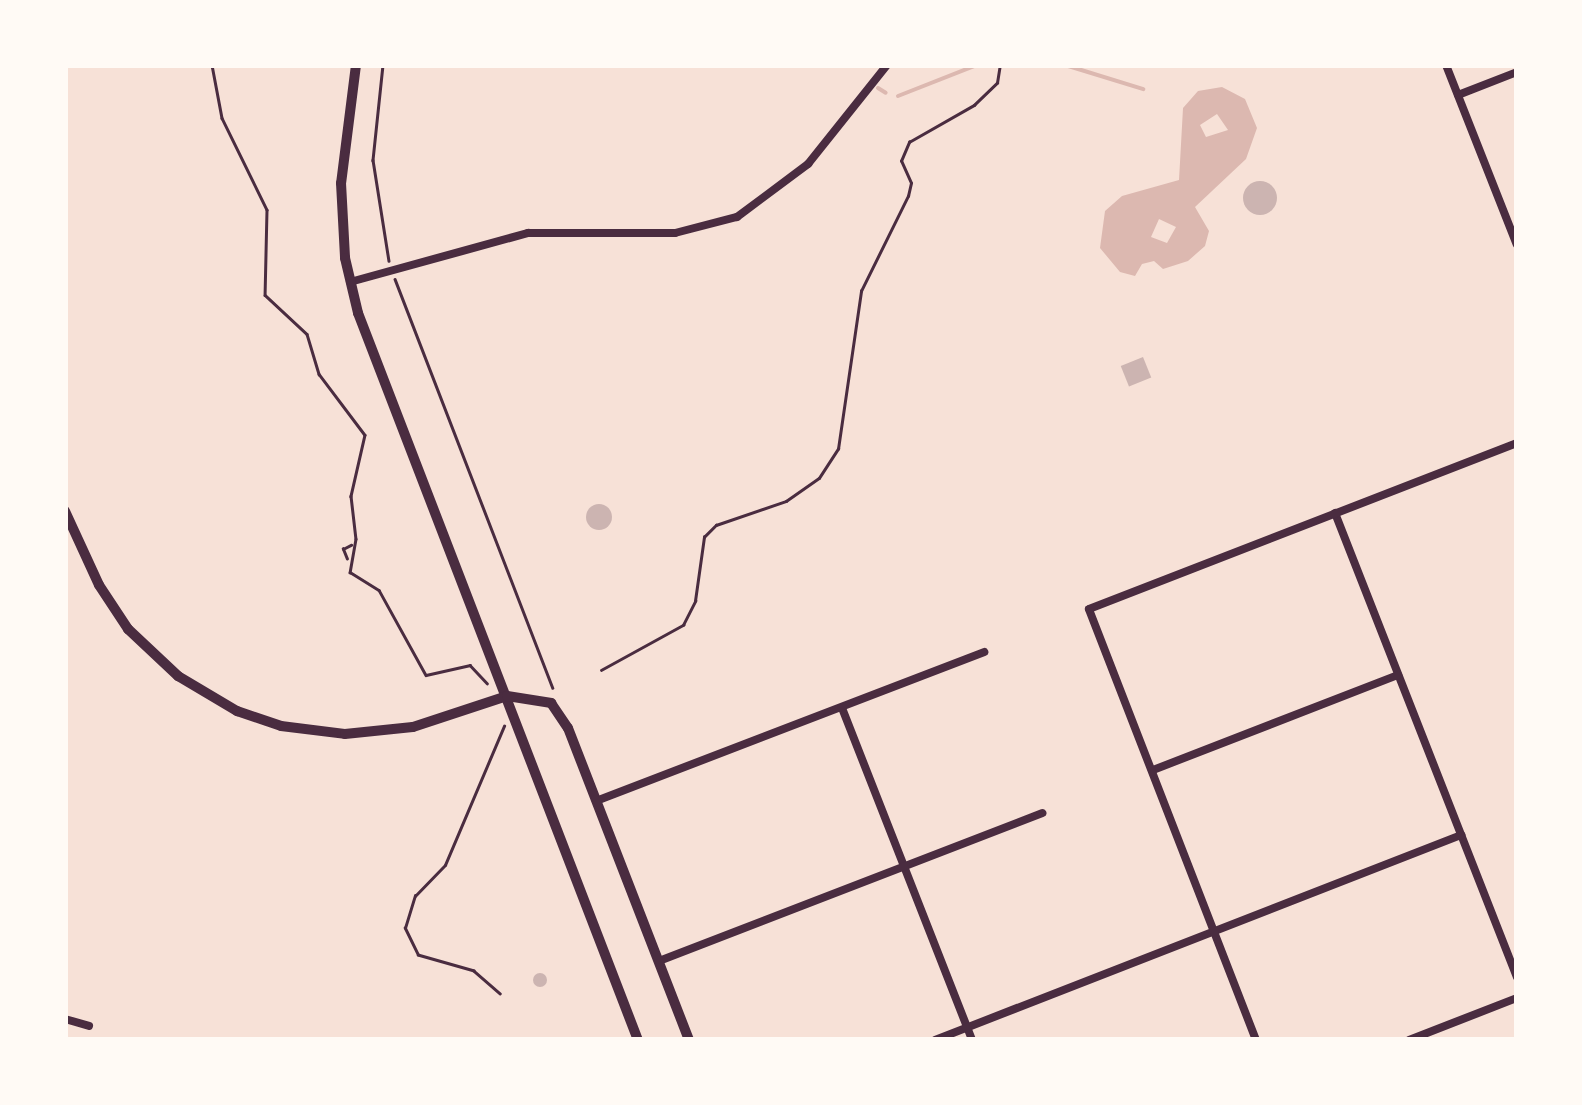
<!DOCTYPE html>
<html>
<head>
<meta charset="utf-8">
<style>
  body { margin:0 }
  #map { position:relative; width:1582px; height:1105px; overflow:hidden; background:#f7e1d7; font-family:"Golos Text",sans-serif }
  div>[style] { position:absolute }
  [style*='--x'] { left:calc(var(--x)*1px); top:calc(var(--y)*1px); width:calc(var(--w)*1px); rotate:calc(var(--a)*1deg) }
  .water>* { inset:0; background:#dcb8b0 }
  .stream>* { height:4px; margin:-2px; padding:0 2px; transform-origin:2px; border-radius:2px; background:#dcb8b0 }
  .building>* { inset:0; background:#ccb4b1; transform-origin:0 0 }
  .round { border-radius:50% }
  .path>* { height:2.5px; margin:-1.25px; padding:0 1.25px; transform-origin:1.25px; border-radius:1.25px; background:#4a2c40 }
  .minor>* { height:8px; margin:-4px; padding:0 4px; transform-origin:4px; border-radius:4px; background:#4a2c40 }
  .tertiary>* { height:10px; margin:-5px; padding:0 5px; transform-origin:5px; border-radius:5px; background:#4a2c40 }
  span { translate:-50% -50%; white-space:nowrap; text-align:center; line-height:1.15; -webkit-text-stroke:8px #fffaf5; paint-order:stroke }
  .frame { position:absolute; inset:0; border:68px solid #fffaf5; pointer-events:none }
</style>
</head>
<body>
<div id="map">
  <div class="water">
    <div style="clip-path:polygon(evenodd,1222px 87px,1245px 99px,1257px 128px,1246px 159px,1195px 207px,1209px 231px,1205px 246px,1188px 261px,1163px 269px,1154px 261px,1142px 264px,1135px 276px,1120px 272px,1100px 248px,1105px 211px,1122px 196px,1179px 180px,1183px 108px,1198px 91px,1222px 87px,1217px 114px,1228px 130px,1206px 137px,1200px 125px,1217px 114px,1222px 87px,1159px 219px,1176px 227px,1167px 243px,1151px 237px,1159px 219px)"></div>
  </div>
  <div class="stream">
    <div style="--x:863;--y:65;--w:1;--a:90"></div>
    <div style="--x:1065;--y:65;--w:82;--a:17.1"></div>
    <div style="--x:878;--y:88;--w:9;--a:32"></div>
    <div style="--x:898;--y:96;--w:85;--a:-21.4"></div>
  </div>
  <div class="building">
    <div class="round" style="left:1243px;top:181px;width:34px;height:34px"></div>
    <div style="left:1143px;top:357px;width:22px;height:24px;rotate:68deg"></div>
    <div class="round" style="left:586px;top:504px;width:26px;height:26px"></div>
    <div class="round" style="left:533px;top:973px;width:14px;height:14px"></div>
  </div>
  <div class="path">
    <div style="--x:212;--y:65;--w:54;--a:79.3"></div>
    <div style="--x:222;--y:118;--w:102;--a:63.9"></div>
    <div style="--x:267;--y:210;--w:85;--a:91.3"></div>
    <div style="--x:265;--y:295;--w:57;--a:42.9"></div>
    <div style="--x:307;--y:334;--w:42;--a:73.3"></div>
    <div style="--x:319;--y:374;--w:76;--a:53"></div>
    <div style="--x:365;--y:435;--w:63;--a:102.9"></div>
    <div style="--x:351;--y:496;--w:43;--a:83.4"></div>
    <div style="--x:356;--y:539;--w:34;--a:100"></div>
    <div style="--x:350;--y:572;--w:34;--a:32"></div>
    <div style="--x:379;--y:590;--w:97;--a:61.1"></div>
    <div style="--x:426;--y:675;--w:45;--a:-12.8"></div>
    <div style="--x:470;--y:665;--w:25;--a:47"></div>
    <div style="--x:383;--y:65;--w:96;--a:96"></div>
    <div style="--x:373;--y:160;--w:102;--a:81"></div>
    <div style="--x:395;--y:279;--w:438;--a:68.9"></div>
    <div style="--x:347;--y:559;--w:11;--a:-112"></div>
    <div style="--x:343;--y:549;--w:9;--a:-27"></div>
    <div style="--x:601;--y:670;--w:94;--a:-28.8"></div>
    <div style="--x:683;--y:625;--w:27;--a:-63"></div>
    <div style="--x:695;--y:601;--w:65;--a:-82"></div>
    <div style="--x:704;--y:537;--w:17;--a:-45"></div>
    <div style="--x:716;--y:525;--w:74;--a:-18.9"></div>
    <div style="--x:786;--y:501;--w:40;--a:-34.9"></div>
    <div style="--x:819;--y:478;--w:35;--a:-57"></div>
    <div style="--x:838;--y:449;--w:160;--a:-81.7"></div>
    <div style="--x:861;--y:291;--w:106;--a:-63.7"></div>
    <div style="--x:908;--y:196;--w:13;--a:-77"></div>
    <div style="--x:911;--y:183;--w:24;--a:-114"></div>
    <div style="--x:901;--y:161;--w:21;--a:-67"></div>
    <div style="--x:909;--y:142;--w:75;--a:-29.6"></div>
    <div style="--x:974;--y:105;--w:32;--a:-44"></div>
    <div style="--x:997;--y:83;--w:18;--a:-81"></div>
    <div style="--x:500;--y:994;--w:35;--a:-139"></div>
    <div style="--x:474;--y:971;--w:58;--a:-164.1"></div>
    <div style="--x:418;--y:955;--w:30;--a:-116"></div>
    <div style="--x:405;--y:928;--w:34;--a:-73"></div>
    <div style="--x:415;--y:896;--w:43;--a:-45.9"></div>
    <div style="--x:445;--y:865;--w:151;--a:-67"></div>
  </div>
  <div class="minor">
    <div style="--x:1446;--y:65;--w:193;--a:68.5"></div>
    <div style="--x:1458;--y:95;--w:63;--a:-21.3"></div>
    <div style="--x:350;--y:282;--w:185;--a:-15.4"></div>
    <div style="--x:528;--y:233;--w:147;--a:0"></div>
    <div style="--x:675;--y:233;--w:64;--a:-14.5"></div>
    <div style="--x:737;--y:217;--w:89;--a:-36.7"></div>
    <div style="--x:808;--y:164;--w:127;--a:-51.4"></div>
    <div style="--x:1335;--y:513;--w:499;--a:68.6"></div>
    <div style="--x:842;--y:708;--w:357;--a:68.6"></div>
    <div style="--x:1153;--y:770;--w:263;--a:-21.2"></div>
    <div style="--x:596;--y:801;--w:416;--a:-21"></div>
    <div style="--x:659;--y:961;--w:411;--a:-21.1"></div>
    <div style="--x:65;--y:1019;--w:25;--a:16"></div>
    <div style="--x:935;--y:1040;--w:565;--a:-21.29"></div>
    <div style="--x:1256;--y:1040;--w:462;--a:-111.2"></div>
    <div style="--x:1089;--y:609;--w:459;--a:-21.2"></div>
    <div style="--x:1409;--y:1040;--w:116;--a:-21.3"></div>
  </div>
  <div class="tertiary">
    <div style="--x:356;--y:65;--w:119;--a:97.2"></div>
    <div style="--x:341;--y:183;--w:75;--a:86.9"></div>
    <div style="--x:345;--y:258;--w:57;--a:76.7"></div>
    <div style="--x:358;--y:313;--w:779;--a:68.94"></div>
    <div style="--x:65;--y:511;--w:81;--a:65.3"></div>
    <div style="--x:99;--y:585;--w:53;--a:56.6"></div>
    <div style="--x:128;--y:629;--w:69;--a:43.2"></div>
    <div style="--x:178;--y:676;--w:69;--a:30.7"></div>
    <div style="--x:237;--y:711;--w:46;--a:18.8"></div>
    <div style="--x:281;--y:726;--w:64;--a:7.1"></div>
    <div style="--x:345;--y:734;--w:68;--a:-5.9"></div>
    <div style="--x:413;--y:727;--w:99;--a:-18.3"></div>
    <div style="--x:507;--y:696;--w:45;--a:9"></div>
    <div style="--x:551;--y:703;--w:30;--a:56"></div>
    <div style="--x:568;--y:728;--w:335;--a:68.8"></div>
  </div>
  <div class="frame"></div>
</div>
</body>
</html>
